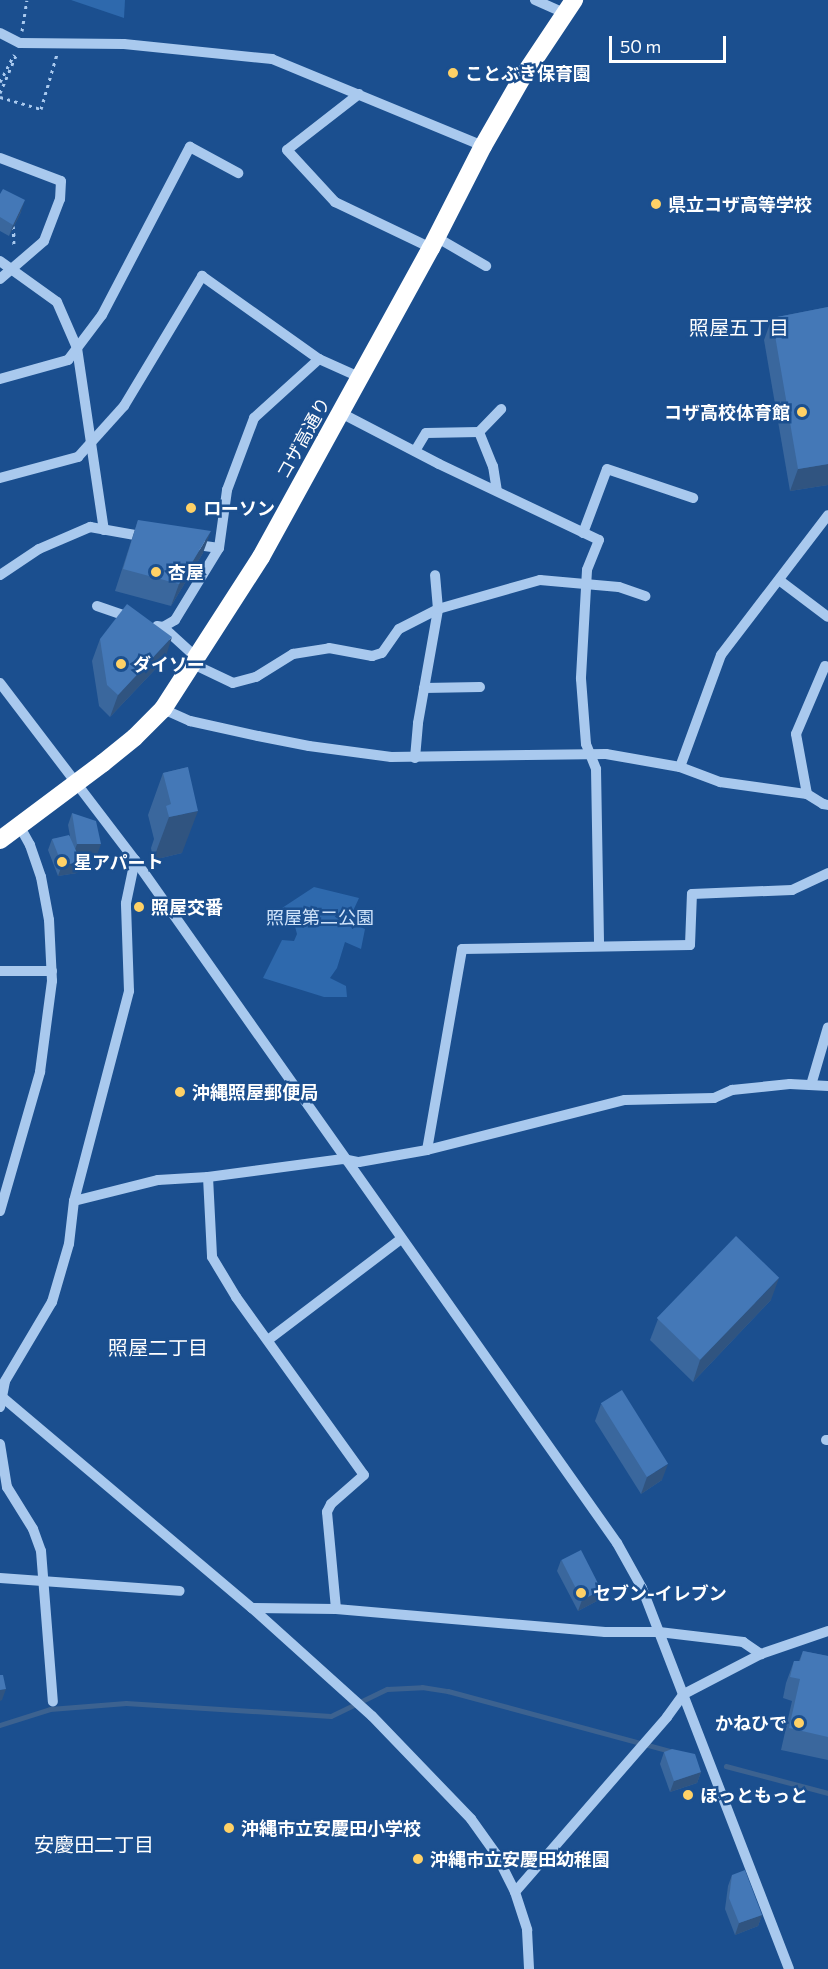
<!DOCTYPE html>
<html>
<head>
<meta charset="utf-8">
<style>
  body { margin:0 }
  #map { position:relative; width:828px; height:1969px; overflow:hidden; background:#1b4f8f; font-family:Commissioner,"Noto Sans JP",sans-serif }
  div>[style] { position:absolute }
  [style*='--x'] { left:calc(var(--x)*1px); top:calc(var(--y)*1px); width:calc(var(--w)*1px); rotate:calc(var(--a)*1deg) }
  .green>* { inset:0; background:#2e69ad }
  .stream>* { height:4.5px; margin:-2.25px; padding:0 2.25px; transform-origin:2.25px; border-radius:2.25px; background:#3c6290 }
  .path>* { height:3px; margin-top:-1.5px; transform-origin:0; background:repeating-linear-gradient(90deg,#a9c9ee 0 3px,transparent 0 7.5px) }
  .minor>* { height:10px; margin:-5px; padding:0 5px; transform-origin:5px; border-radius:5px; background:#a9c9ee }
  .highway>* { height:18px; margin:-9px; padding:0 9px; transform-origin:9px; border-radius:9px; background:#fff }
  .wall>* { inset:0; background:#3a679d }
  .shaded-wall>* { inset:0; background:#305480 }
  .building>* { inset:0; background:#4478b7; transform-origin:0 0 }
  .dots>* { width:16px; height:16px; translate:-50% -50%; box-sizing:border-box; border:3px solid #1b4f8f; border-radius:50% }
  span { translate:-50% -50%; white-space:nowrap; text-align:center; line-height:1.15; -webkit-text-stroke:5px #1b4f8f; paint-order:stroke }
  .poi-label { font-size:18px; color:#fff; font-weight:700 }
  .left { translate:0 -50%; text-align:left }
  .right { translate:-100% -50%; text-align:right }
  .street-label { font-size:18px; color:#fff }
  .park-label { font-size:18px; color:#cfe3fa }
  .neighbourhood-label { font-size:20px; color:#fff }
  .scale { position:absolute; left:609px; top:36px; width:117px; height:27px; box-sizing:border-box; border:3px solid #fff; border-top:0; padding-left:8px; font-size:18px; line-height:21px; white-space:nowrap; color:#fff; -webkit-text-stroke:4px #1b4f8f; paint-order:stroke }
</style>
</head>
<body>
<div id="map">
  <div class="green">
    <div style="clip-path:polygon(71px 0,125px 0,124px 18px)"></div>
    <div style="clip-path:polygon(314px 887px,359px 898px,348px 922px,365px 929px,361px 949px,345px 942px,337px 968px,330px 978px,346px 986px,347px 997px,324px 997px,263px 978px,282px 940px,294px 941px,297px 934px,294px 923px,279px 910px)"></div>
  </div>
  <div class="stream">
    <div style="--x:0;--y:1725;--w:52;--a:-17.7"></div>
    <div style="--x:50;--y:1709;--w:76;--a:-4.5"></div>
    <div style="--x:126;--y:1703;--w:205;--a:3.6"></div>
    <div style="--x:331;--y:1716;--w:62;--a:-25.7"></div>
    <div style="--x:387;--y:1689;--w:35;--a:-3"></div>
    <div style="--x:422;--y:1687;--w:26;--a:9"></div>
    <div style="--x:448;--y:1691;--w:234;--a:15.1"></div>
    <div style="--x:726;--y:1766;--w:106;--a:14.8"></div>
  </div>
  <div class="path">
    <div style="--x:22;--y:31;--w:31;--a:-81"></div>
    <div style="--x:0;--y:82;--w:31;--a:-63"></div>
    <div style="--x:0;--y:93;--w:43;--a:-67"></div>
    <div style="--x:0;--y:97;--w:43;--a:16.3"></div>
    <div style="--x:41;--y:109;--w:57;--a:-73.8"></div>
    <div style="--x:14;--y:236;--w:10;--a:-96"></div>
    <div style="--x:13;--y:226;--w:22;--a:87"></div>
  </div>
  <div class="minor">
    <div style="--x:535;--y:0;--w:32;--a:24"></div>
    <div style="--x:0;--y:33;--w:22;--a:27"></div>
    <div style="--x:20;--y:43;--w:104;--a:0.6"></div>
    <div style="--x:124;--y:44;--w:149;--a:5.8"></div>
    <div style="--x:272;--y:59;--w:228;--a:22.4"></div>
    <div style="--x:359;--y:94;--w:91;--a:142.1"></div>
    <div style="--x:287;--y:150;--w:71;--a:47.3"></div>
    <div style="--x:335;--y:202;--w:106;--a:25.6"></div>
    <div style="--x:0;--y:158;--w:65;--a:20.7"></div>
    <div style="--x:61;--y:181;--w:18;--a:93"></div>
    <div style="--x:60;--y:199;--w:45;--a:110.9"></div>
    <div style="--x:44;--y:241;--w:58;--a:139.2"></div>
    <div style="--x:436;--y:237;--w:58;--a:30.1"></div>
    <div style="--x:0;--y:261;--w:70;--a:35.7"></div>
    <div style="--x:57;--y:302;--w:50;--a:66.5"></div>
    <div style="--x:77;--y:348;--w:184;--a:81.6"></div>
    <div style="--x:0;--y:379;--w:71;--a:-15.6"></div>
    <div style="--x:68;--y:360;--w:56;--a:-52.9"></div>
    <div style="--x:102;--y:315;--w:190;--a:-62.4"></div>
    <div style="--x:190;--y:147;--w:55;--a:28.4"></div>
    <div style="--x:341;--y:413;--w:110;--a:27.5"></div>
    <div style="--x:439;--y:464;--w:177;--a:25.4"></div>
    <div style="--x:599;--y:540;--w:32;--a:112"></div>
    <div style="--x:587;--y:570;--w:109;--a:93.2"></div>
    <div style="--x:581;--y:679;--w:65;--a:85.6"></div>
    <div style="--x:586;--y:744;--w:27;--a:68"></div>
    <div style="--x:596;--y:769;--w:177;--a:89"></div>
    <div style="--x:479;--y:432;--w:32;--a:-46"></div>
    <div style="--x:415;--y:451;--w:21;--a:-59"></div>
    <div style="--x:426;--y:433;--w:53;--a:-1.1"></div>
    <div style="--x:479;--y:432;--w:37;--a:68"></div>
    <div style="--x:493;--y:466;--w:25;--a:81"></div>
    <div style="--x:0;--y:478;--w:81;--a:-15.1"></div>
    <div style="--x:78;--y:457;--w:69;--a:-48"></div>
    <div style="--x:124;--y:406;--w:152;--a:-59"></div>
    <div style="--x:202;--y:276;--w:143;--a:35.4"></div>
    <div style="--x:319;--y:359;--w:44;--a:24.2"></div>
    <div style="--x:583;--y:533;--w:68;--a:-69.4"></div>
    <div style="--x:607;--y:469;--w:91;--a:18.6"></div>
    <div style="--x:219;--y:548;--w:59;--a:-82.1"></div>
    <div style="--x:227;--y:490;--w:77;--a:-69.4"></div>
    <div style="--x:254;--y:418;--w:88;--a:-42.2"></div>
    <div style="--x:0;--y:575;--w:47;--a:-33.7"></div>
    <div style="--x:39;--y:549;--w:56;--a:-23.3"></div>
    <div style="--x:90;--y:527;--w:57;--a:10.1"></div>
    <div style="--x:779;--y:580;--w:61;--a:37.1"></div>
    <div style="--x:97;--y:606;--w:36;--a:19"></div>
    <div style="--x:157;--y:626;--w:6;--a:9"></div>
    <div style="--x:163;--y:627;--w:46;--a:42.4"></div>
    <div style="--x:163;--y:627;--w:14;--a:-30"></div>
    <div style="--x:175;--y:620;--w:84;--a:-58.6"></div>
    <div style="--x:219;--y:548;--w:27;--a:-172"></div>
    <div style="--x:193;--y:664;--w:44;--a:25.4"></div>
    <div style="--x:233;--y:683;--w:24;--a:-15"></div>
    <div style="--x:256;--y:677;--w:44;--a:-31.9"></div>
    <div style="--x:293;--y:654;--w:36;--a:-9"></div>
    <div style="--x:329;--y:648;--w:44;--a:10.5"></div>
    <div style="--x:372;--y:656;--w:10;--a:-17"></div>
    <div style="--x:382;--y:653;--w:29;--a:-55"></div>
    <div style="--x:399;--y:629;--w:44;--a:-27.1"></div>
    <div style="--x:438;--y:609;--w:106;--a:-15.9"></div>
    <div style="--x:540;--y:580;--w:79;--a:5.1"></div>
    <div style="--x:619;--y:587;--w:28;--a:19"></div>
    <div style="--x:0;--y:683;--w:223;--a:52.7"></div>
    <div style="--x:135;--y:860;--w:836;--a:54.79"></div>
    <div style="--x:617;--y:1543;--w:51;--a:60.9"></div>
    <div style="--x:642;--y:1588;--w:408;--a:68.9"></div>
    <div style="--x:424;--y:688;--w:56;--a:-1"></div>
    <div style="--x:163;--y:709;--w:30;--a:24"></div>
    <div style="--x:190;--y:721;--w:70;--a:12.4"></div>
    <div style="--x:258;--y:736;--w:52;--a:11.1"></div>
    <div style="--x:309;--y:746;--w:83;--a:7.6"></div>
    <div style="--x:391;--y:757;--w:215;--a:-0.8"></div>
    <div style="--x:606;--y:754;--w:75;--a:10"></div>
    <div style="--x:680;--y:767;--w:43;--a:20.6"></div>
    <div style="--x:720;--y:782;--w:88;--a:7.9"></div>
    <div style="--x:807;--y:794;--w:19;--a:32"></div>
    <div style="--x:823;--y:804;--w:5;--a:11"></div>
    <div style="--x:415;--y:758;--w:35;--a:-85"></div>
    <div style="--x:418;--y:723;--w:116;--a:-80"></div>
    <div style="--x:438;--y:609;--w:34;--a:-95"></div>
    <div style="--x:680;--y:767;--w:119;--a:-69.9"></div>
    <div style="--x:721;--y:655;--w:176;--a:-52.6"></div>
    <div style="--x:807;--y:794;--w:61;--a:-100.4"></div>
    <div style="--x:796;--y:734;--w:74;--a:-66.9"></div>
    <div style="--x:0;--y:971;--w:52;--a:0"></div>
    <div style="--x:811;--y:1085;--w:60;--a:-73.7"></div>
    <div style="--x:427;--y:1150;--w:204;--a:-80.1"></div>
    <div style="--x:462;--y:949;--w:228;--a:-1"></div>
    <div style="--x:690;--y:945;--w:51;--a:-87.8"></div>
    <div style="--x:692;--y:894;--w:100;--a:-2.3"></div>
    <div style="--x:792;--y:890;--w:40;--a:-25"></div>
    <div style="--x:208;--y:1177;--w:80;--a:87.1"></div>
    <div style="--x:212;--y:1257;--w:47;--a:59"></div>
    <div style="--x:236;--y:1297;--w:219;--a:54.3"></div>
    <div style="--x:364;--y:1475;--w:44;--a:138.7"></div>
    <div style="--x:331;--y:1504;--w:9;--a:117"></div>
    <div style="--x:327;--y:1512;--w:97;--a:84.7"></div>
    <div style="--x:74;--y:1201;--w:87;--a:-14"></div>
    <div style="--x:158;--y:1180;--w:50;--a:-3.4"></div>
    <div style="--x:208;--y:1177;--w:136;--a:-7.6"></div>
    <div style="--x:343;--y:1159;--w:16;--a:11"></div>
    <div style="--x:359;--y:1162;--w:69;--a:-10"></div>
    <div style="--x:427;--y:1150;--w:204;--a:-14.2"></div>
    <div style="--x:625;--y:1100;--w:89;--a:-1.3"></div>
    <div style="--x:714;--y:1098;--w:20;--a:-24"></div>
    <div style="--x:732;--y:1090;--w:58;--a:-5.9"></div>
    <div style="--x:790;--y:1084;--w:38;--a:3"></div>
    <div style="--x:0;--y:1211;--w:145;--a:-73.9"></div>
    <div style="--x:40;--y:1072;--w:92;--a:-82.5"></div>
    <div style="--x:52;--y:981;--w:61;--a:-92.8"></div>
    <div style="--x:49;--y:920;--w:44;--a:-100.5"></div>
    <div style="--x:41;--y:877;--w:34;--a:-109"></div>
    <div style="--x:30;--y:845;--w:21;--a:-119"></div>
    <div style="--x:268;--y:1340;--w:167;--a:-37.2"></div>
    <div style="--x:1;--y:1396;--w:329;--a:40.2"></div>
    <div style="--x:252;--y:1608;--w:161;--a:42"></div>
    <div style="--x:372;--y:1716;--w:143;--a:46.1"></div>
    <div style="--x:471;--y:1819;--w:43;--a:54.5"></div>
    <div style="--x:496;--y:1854;--w:42;--a:63.4"></div>
    <div style="--x:515;--y:1892;--w:40;--a:72"></div>
    <div style="--x:527;--y:1930;--w:39;--a:87"></div>
    <div style="--x:0;--y:1407;--w:26;--a:-79"></div>
    <div style="--x:5;--y:1381;--w:92;--a:-59.3"></div>
    <div style="--x:52;--y:1302;--w:60;--a:-73.7"></div>
    <div style="--x:69;--y:1244;--w:43;--a:-83.4"></div>
    <div style="--x:74;--y:1201;--w:217;--a:-75.3"></div>
    <div style="--x:129;--y:991;--w:88;--a:-92"></div>
    <div style="--x:126;--y:903;--w:44;--a:-78.2"></div>
    <div style="--x:826;--y:1440;--w:2;--a:0"></div>
    <div style="--x:0;--y:1444;--w:44;--a:80.8"></div>
    <div style="--x:7;--y:1487;--w:49;--a:58.2"></div>
    <div style="--x:33;--y:1529;--w:23;--a:70"></div>
    <div style="--x:41;--y:1551;--w:151;--a:85.5"></div>
    <div style="--x:0;--y:1578;--w:180;--a:4.1"></div>
    <div style="--x:252;--y:1608;--w:84;--a:0.7"></div>
    <div style="--x:336;--y:1609;--w:270;--a:4.9"></div>
    <div style="--x:605;--y:1632;--w:54;--a:0"></div>
    <div style="--x:659;--y:1632;--w:85;--a:6.8"></div>
    <div style="--x:743;--y:1642;--w:22;--a:34"></div>
    <div style="--x:515;--y:1892;--w:232;--a:-49"></div>
    <div style="--x:667;--y:1717;--w:29;--a:-54"></div>
    <div style="--x:684;--y:1694;--w:87;--a:-27.5"></div>
    <div style="--x:761;--y:1654;--w:71;--a:-18.9"></div>
  </div>
  <div class="highway">
    <div style="--x:0;--y:840;--w:129;--a:-36.8"></div>
    <div style="--x:103;--y:763;--w:41;--a:-39.1"></div>
    <div style="--x:135;--y:737;--w:40;--a:-45"></div>
    <div style="--x:163;--y:709;--w:181;--a:-57.2"></div>
    <div style="--x:261;--y:557;--w:353;--a:-61.2"></div>
    <div style="--x:431;--y:248;--w:114;--a:-63"></div>
    <div style="--x:483;--y:146;--w:78;--a:-60.2"></div>
    <div style="--x:522;--y:78;--w:94;--a:-56.3"></div>
  </div>
  <div class="wall">
    <div style="clip-path:polygon(0 194px,21px 212px,9px 236px,0 231px)"></div>
    <div style="clip-path:polygon(828px 307px,828px 485px,790px 491px,764px 340px,772px 318px)"></div>
    <div style="clip-path:polygon(138px 520px,203px 553px,171px 606px,115px 591px)"></div>
    <div style="clip-path:polygon(100px 639px,165px 659px,110px 717px,99px 706px,92px 661px)"></div>
    <div style="clip-path:polygon(188px 767px,182px 853px,153px 860px,151px 848px,154px 839px,148px 815px,163px 773px)"></div>
    <div style="clip-path:polygon(72px 813px,97px 855px,78px 855px,81px 862px,77px 873px,58px 876px,48px 850px,52px 839px,70px 836px,68px 825px)"></div>
    <div style="clip-path:polygon(771px 1300px,693px 1382px,650px 1340px,658px 1319px)"></div>
    <div style="clip-path:polygon(601px 1404px,662px 1480px,641px 1494px,595px 1421px)"></div>
    <div style="clip-path:polygon(561px 1560px,597px 1601px,578px 1611px,557px 1571px)"></div>
    <div style="clip-path:polygon(803px 1651px,828px 1656px,828px 1760px,781px 1750px,792px 1701px,783px 1698px,786px 1683px,794px 1661px,799px 1661px)"></div>
    <div style="clip-path:polygon(664px 1752px,701px 1772px,697px 1783px,670px 1792px,660px 1764px)"></div>
    <div style="clip-path:polygon(732px 1875px,762px 1915px,758px 1926px,735px 1935px,725px 1909px,728px 1886px)"></div>
  </div>
  <div class="shaded-wall">
    <div style="clip-path:polygon(25px 200px,21px 212px,9px 236px,13px 225px)"></div>
    <div style="clip-path:polygon(828px 464px,828px 485px,790px 491px,798px 469px)"></div>
    <div style="clip-path:polygon(211px 531px,203px 553px,171px 606px,179px 584px)"></div>
    <div style="clip-path:polygon(172px 637px,165px 659px,110px 717px,118px 695px)"></div>
    <div style="clip-path:polygon(198px 811px,182px 853px,153px 860px,169px 817px)"></div>
    <div style="clip-path:polygon(77px 844px,101px 844px,97px 855px,73px 855px)"></div>
    <div style="clip-path:polygon(81px 862px,77px 873px,58px 876px,62px 865px)"></div>
    <div style="clip-path:polygon(779px 1278px,771px 1300px,693px 1382px,700px 1360px)"></div>
    <div style="clip-path:polygon(668px 1464px,662px 1480px,641px 1494px,647px 1477px)"></div>
    <div style="clip-path:polygon(601px 1590px,597px 1601px,578px 1611px,582px 1600px)"></div>
    <div style="clip-path:polygon(6px 1689px,2px 1700px,0 1701px,0 1690px)"></div>
    <div style="clip-path:polygon(701px 1772px,697px 1783px,670px 1792px,674px 1781px)"></div>
    <div style="clip-path:polygon(762px 1915px,758px 1926px,735px 1935px,739px 1923px)"></div>
  </div>
  <div class="building">
    <div style="clip-path:polygon(3px 189px,25px 200px,13px 225px,0 217px,0 194px)"></div>
    <div style="clip-path:polygon(828px 307px,828px 464px,798px 469px,772px 318px)"></div>
    <div style="clip-path:polygon(138px 520px,211px 531px,179px 584px,123px 569px)"></div>
    <div style="clip-path:polygon(127px 604px,172px 637px,118px 695px,107px 685px,100px 639px)"></div>
    <div style="clip-path:polygon(188px 767px,198px 811px,169px 817px,166px 806px,171px 804px,163px 773px)"></div>
    <div style="clip-path:polygon(72px 813px,96px 821px,101px 844px,77px 844px)"></div>
    <div style="clip-path:polygon(69px 835px,81px 862px,62px 865px,52px 839px)"></div>
    <div style="left:736px;top:1236px;width:60px;height:114px;rotate:44deg"></div>
    <div style="left:622px;top:1390px;width:87px;height:25px;rotate:58deg"></div>
    <div style="left:581px;top:1550px;width:45px;height:22px;rotate:63deg"></div>
    <div style="clip-path:polygon(803px 1651px,828px 1656px,828px 1737px,789px 1728px,800px 1679px,790px 1677px,794px 1661px,800px 1661px)"></div>
    <div style="clip-path:polygon(0 1675px,3px 1675px,6px 1689px,0 1690px)"></div>
    <div style="clip-path:polygon(672px 1749px,695px 1754px,701px 1772px,674px 1781px,664px 1752px)"></div>
    <div style="clip-path:polygon(745px 1870px,762px 1915px,739px 1923px,729px 1898px,732px 1875px)"></div>
  </div>
  <div class="dots">
    <div style="left:453px;top:73px;background:#ffd166"></div>
    <div style="left:656px;top:204px;background:#ffd166"></div>
    <div style="left:802px;top:412px;background:#ffd166"></div>
    <div style="left:191px;top:508px;background:#ffd166"></div>
    <div style="left:156px;top:572px;background:#ffd166"></div>
    <div style="left:121px;top:664px;background:#ffd166"></div>
    <div style="left:62px;top:862px;background:#ffd166"></div>
    <div style="left:139px;top:907px;background:#ffd166"></div>
    <div style="left:180px;top:1092px;background:#ffd166"></div>
    <div style="left:581px;top:1593px;background:#ffd166"></div>
    <div style="left:799px;top:1723px;background:#ffd166"></div>
    <div style="left:688px;top:1795px;background:#ffd166"></div>
    <div style="left:229px;top:1828px;background:#ffd166"></div>
    <div style="left:418px;top:1859px;background:#ffd166"></div>
  </div>
  <div class="poi-label">
    <span class="left" style="left:465px;top:73px">ことぶき保育園</span>
    <span class="left" style="left:668px;top:204px">県立コザ高等学校</span>
    <span class="right" style="left:790px;top:412px">コザ高校体育館</span>
    <span class="left" style="left:203px;top:508px">ローソン</span>
    <span class="left" style="left:168px;top:572px">杏屋</span>
    <span class="left" style="left:133px;top:664px">ダイソー</span>
    <span class="left" style="left:74px;top:862px">星アパート</span>
    <span class="left" style="left:151px;top:907px">照屋交番</span>
    <span class="left" style="left:192px;top:1092px">沖縄照屋郵便局</span>
    <span class="left" style="left:593px;top:1593px">セブン-イレブン</span>
    <span class="right" style="left:787px;top:1723px">かねひで</span>
    <span class="left" style="left:700px;top:1795px">ほっともっと</span>
    <span class="left" style="left:241px;top:1828px">沖縄市立安慶田小学校</span>
    <span class="left" style="left:430px;top:1859px">沖縄市立安慶田幼稚園</span>
  </div>
  <div class="street-label">
    <span style="left:303px;top:438px;rotate:-61deg">コザ高通り</span>
  </div>
  <div class="park-label">
    <span style="left:320px;top:917px">照屋第二公園</span>
  </div>
  <div class="neighbourhood-label">
    <span style="left:739px;top:327px">照屋五丁目</span>
    <span style="left:158px;top:1347px">照屋二丁目</span>
    <span style="left:94px;top:1844px">安慶田二丁目</span>
  </div>
  <div class="scale">50 m</div>
</div>
</body>
</html>
